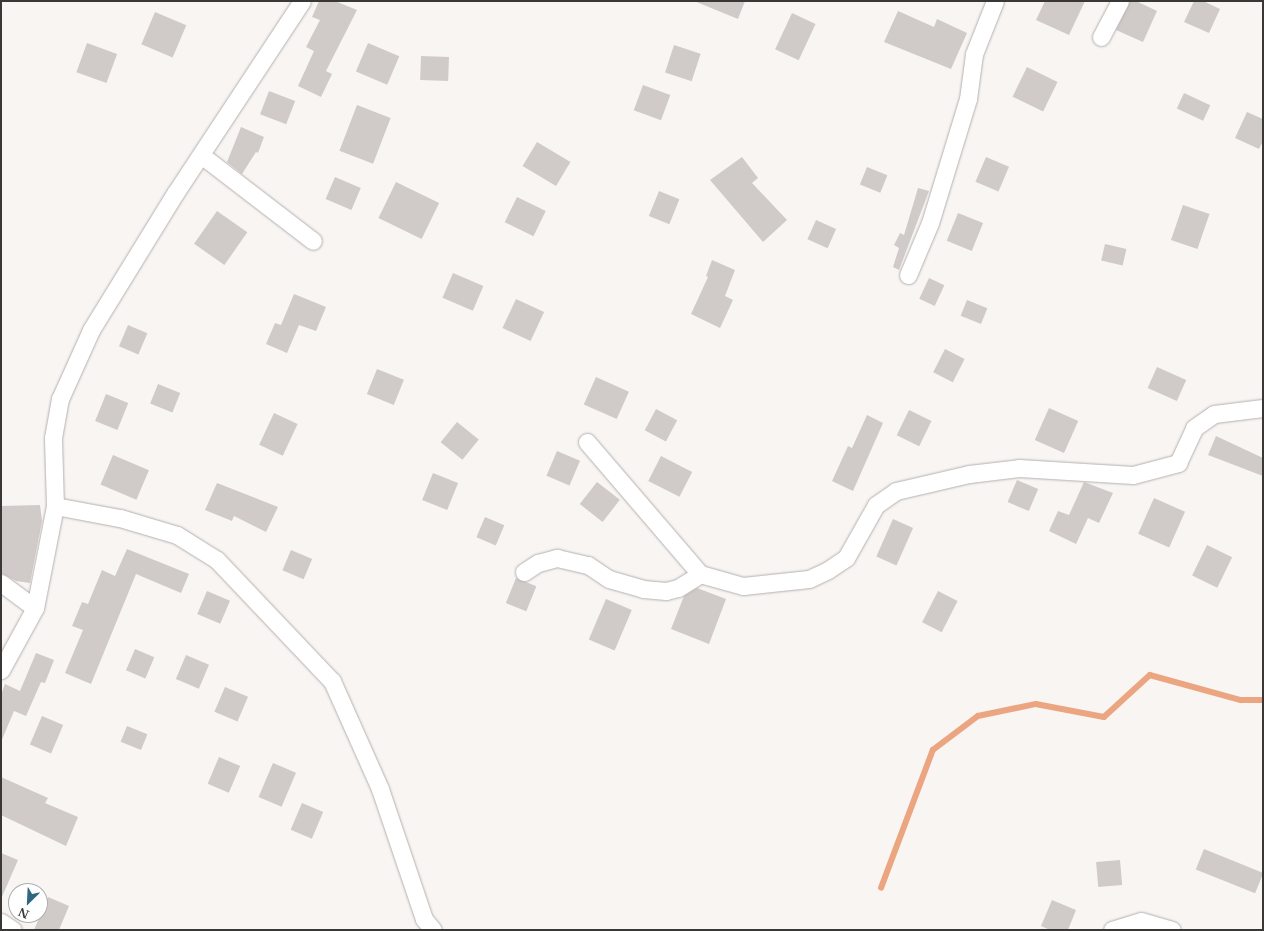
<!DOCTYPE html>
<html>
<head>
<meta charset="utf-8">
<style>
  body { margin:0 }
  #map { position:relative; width:1264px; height:931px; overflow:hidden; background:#f9f5f3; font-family:"Libre Baskerville",serif }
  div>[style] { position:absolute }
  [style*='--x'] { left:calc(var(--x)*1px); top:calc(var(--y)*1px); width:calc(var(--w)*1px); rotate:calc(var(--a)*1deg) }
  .stream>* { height:5.5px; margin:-2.75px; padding:0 2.75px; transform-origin:2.75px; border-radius:2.75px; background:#eca581 }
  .building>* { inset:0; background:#d0cbc9; transform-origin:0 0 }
  .roads { filter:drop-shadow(0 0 1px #b4b0ae) drop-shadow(0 0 1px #b4b0ae) }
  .street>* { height:17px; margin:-8.5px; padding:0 8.5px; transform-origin:8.5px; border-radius:8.5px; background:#fff }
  span { translate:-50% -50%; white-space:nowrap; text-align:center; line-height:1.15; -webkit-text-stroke:3px #fff; paint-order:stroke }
  .frame { position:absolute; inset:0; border:2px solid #393837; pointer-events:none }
  .north { position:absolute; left:8px; top:883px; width:40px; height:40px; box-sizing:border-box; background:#fff; border:1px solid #b0afaf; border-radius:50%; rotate:204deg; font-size:11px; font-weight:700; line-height:16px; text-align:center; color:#393837 }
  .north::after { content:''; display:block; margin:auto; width:14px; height:18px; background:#2d6880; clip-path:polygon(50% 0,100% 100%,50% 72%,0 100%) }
</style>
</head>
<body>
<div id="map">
  <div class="stream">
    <div style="--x:881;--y:888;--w:147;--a:-69.4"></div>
    <div style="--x:933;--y:750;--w:56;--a:-37.1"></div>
    <div style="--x:978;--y:716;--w:59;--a:-11.7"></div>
    <div style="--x:1036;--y:704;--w:69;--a:10.8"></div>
    <div style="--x:1104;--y:717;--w:62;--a:-42.4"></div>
    <div style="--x:1150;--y:675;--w:94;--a:15.4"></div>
    <div style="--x:1241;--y:700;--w:22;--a:0"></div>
  </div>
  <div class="building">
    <div style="clip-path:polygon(319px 1px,335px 1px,357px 10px,326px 71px,332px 74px,321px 97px,298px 86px,314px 51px,306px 47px,320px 20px,312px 17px)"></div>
    <div style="clip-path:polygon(694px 1px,745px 1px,738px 19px)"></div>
    <div style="clip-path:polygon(1045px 1px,1085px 1px,1069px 35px,1036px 20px)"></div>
    <div style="clip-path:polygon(1130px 1px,1136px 1px,1157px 11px,1143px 42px,1116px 30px)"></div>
    <div style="clip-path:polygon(1194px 1px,1203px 1px,1220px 9px,1209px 33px,1184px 22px)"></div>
    <div style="clip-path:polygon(898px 11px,934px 27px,937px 19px,967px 33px,951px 69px,884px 42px)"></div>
    <div style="left:155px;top:12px;width:34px;height:35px;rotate:23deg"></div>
    <div style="left:792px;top:13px;width:26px;height:40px;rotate:25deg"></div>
    <div style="left:87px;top:43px;width:32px;height:31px;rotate:20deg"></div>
    <div style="left:368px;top:43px;width:34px;height:31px;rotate:23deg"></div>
    <div style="left:674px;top:45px;width:28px;height:29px;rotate:18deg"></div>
    <div style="left:421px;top:56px;width:28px;height:24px;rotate:2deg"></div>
    <div style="left:1027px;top:67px;width:34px;height:33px;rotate:26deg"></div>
    <div style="left:643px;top:85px;width:29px;height:27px;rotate:20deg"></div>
    <div style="left:269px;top:91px;width:28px;height:25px;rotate:21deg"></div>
    <div style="left:1184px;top:93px;width:29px;height:17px;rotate:25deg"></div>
    <div style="left:357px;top:105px;width:36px;height:49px;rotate:21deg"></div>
    <div style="clip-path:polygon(1247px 112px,1263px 119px,1263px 141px,1259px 149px,1235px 138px)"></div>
    <div style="clip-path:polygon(241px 127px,264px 137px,258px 153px,256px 152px,242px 174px,227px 162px)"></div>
    <div style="left:537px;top:142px;width:39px;height:28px;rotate:31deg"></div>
    <div style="clip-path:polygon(742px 157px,758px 178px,752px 183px,787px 220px,763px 242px,710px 180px)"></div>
    <div style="left:986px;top:157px;width:25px;height:27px;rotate:23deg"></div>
    <div style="left:867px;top:167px;width:22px;height:19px;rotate:22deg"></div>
    <div style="left:335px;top:177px;width:28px;height:24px;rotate:23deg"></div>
    <div style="left:396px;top:182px;width:48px;height:40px;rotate:26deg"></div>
    <div style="clip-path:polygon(918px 188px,929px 191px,899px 270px,893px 267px,899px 248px,894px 245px,900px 233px,904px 235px)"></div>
    <div style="left:659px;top:191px;width:22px;height:27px;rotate:22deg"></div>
    <div style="left:517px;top:197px;width:32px;height:28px;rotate:26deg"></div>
    <div style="left:1183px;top:205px;width:28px;height:37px;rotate:19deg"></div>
    <div style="left:217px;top:211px;width:37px;height:40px;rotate:35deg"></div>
    <div style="left:958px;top:213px;width:27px;height:30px;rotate:22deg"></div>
    <div style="left:816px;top:220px;width:22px;height:21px;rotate:24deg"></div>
    <div style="left:1105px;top:244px;width:22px;height:17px;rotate:13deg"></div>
    <div style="clip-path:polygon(712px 260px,735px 270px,725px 296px,733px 300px,720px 328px,691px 314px,708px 277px,706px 276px)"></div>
    <div style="left:453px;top:273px;width:33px;height:27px;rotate:23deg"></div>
    <div style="left:929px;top:278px;width:17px;height:23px;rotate:25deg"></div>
    <div style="clip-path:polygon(294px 294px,326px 307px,316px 331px,299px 325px,287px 353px,266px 344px,275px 323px,281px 325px)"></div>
    <div style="left:516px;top:299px;width:31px;height:32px;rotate:25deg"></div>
    <div style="left:967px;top:300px;width:22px;height:17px;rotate:22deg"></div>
    <div style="left:128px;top:325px;width:21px;height:23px;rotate:23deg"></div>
    <div style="left:945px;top:349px;width:22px;height:26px;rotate:27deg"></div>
    <div style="left:1157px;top:367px;width:32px;height:23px;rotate:24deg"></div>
    <div style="left:377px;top:369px;width:29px;height:27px;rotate:22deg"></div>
    <div style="left:596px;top:377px;width:36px;height:30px;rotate:24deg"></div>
    <div style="left:158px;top:384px;width:24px;height:21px;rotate:22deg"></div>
    <div style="left:106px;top:394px;width:24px;height:29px;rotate:22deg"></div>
    <div style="left:1049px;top:408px;width:32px;height:35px;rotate:24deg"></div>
    <div style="left:656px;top:409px;width:24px;height:24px;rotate:28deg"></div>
    <div style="left:909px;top:410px;width:25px;height:28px;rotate:26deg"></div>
    <div style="left:274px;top:413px;width:26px;height:35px;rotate:25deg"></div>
    <div style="clip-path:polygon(867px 415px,883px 423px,853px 491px,832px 481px,848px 446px,852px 448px)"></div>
    <div style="left:457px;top:422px;width:28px;height:26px;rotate:39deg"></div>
    <div style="clip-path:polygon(1216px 436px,1263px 458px,1263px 476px,1208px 455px)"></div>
    <div style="left:557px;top:451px;width:25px;height:27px;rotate:23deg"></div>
    <div style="left:113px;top:455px;width:39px;height:32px;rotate:23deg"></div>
    <div style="left:661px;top:456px;width:35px;height:28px;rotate:27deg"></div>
    <div style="left:433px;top:473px;width:27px;height:29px;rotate:22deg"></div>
    <div style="left:1017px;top:480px;width:23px;height:24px;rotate:23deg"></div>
    <div style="left:597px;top:482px;width:29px;height:28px;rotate:38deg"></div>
    <div style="clip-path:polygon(1084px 482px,1113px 493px,1099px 523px,1088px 518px,1076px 544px,1049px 531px,1058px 511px,1069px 515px)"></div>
    <div style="clip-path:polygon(217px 483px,278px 507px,266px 532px,234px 516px,232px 521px,205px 510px)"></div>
    <div style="left:1154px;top:498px;width:34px;height:39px;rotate:24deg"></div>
    <div style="clip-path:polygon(40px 505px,42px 521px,30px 583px,16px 581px,1px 573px,1px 506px)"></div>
    <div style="left:485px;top:517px;width:21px;height:22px;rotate:23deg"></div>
    <div style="left:893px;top:519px;width:22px;height:41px;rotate:24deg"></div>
    <div style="left:1207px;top:545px;width:28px;height:34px;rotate:26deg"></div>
    <div style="clip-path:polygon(127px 549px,189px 574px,181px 593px,136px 574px,91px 684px,65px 673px,83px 630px,72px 626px,82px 602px,88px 604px,102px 570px,115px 576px)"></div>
    <div style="left:291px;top:550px;width:23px;height:22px;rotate:23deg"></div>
    <div style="left:516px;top:578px;width:22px;height:27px;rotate:22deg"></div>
    <div style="clip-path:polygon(697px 588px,726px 599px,709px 644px,671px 629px,684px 596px)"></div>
    <div style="left:207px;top:591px;width:25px;height:25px;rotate:23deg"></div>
    <div style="left:938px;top:591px;width:22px;height:35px;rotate:27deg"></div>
    <div style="left:606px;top:599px;width:28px;height:44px;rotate:23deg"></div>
    <div style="left:135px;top:649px;width:21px;height:23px;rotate:23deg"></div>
    <div style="clip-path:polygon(36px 653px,54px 660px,45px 683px,41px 682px,26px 716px,14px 711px,1px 742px,1px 695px,5px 684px,20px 691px)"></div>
    <div style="left:186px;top:655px;width:25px;height:26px;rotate:23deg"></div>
    <div style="left:225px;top:687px;width:25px;height:27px;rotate:23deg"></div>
    <div style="left:42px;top:716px;width:23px;height:31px;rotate:23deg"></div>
    <div style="left:127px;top:726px;width:22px;height:17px;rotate:22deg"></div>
    <div style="left:219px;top:757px;width:23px;height:29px;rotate:23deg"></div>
    <div style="left:273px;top:763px;width:25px;height:37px;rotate:23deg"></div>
    <div style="clip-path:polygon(1px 777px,48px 798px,45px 803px,78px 817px,66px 846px,1px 815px)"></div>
    <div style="left:302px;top:803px;width:23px;height:29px;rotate:23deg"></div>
    <div style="left:1204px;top:849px;width:64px;height:22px;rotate:22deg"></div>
    <div style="clip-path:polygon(1px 853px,18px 860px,1px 899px)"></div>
    <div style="left:1120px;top:860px;width:25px;height:24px;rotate:85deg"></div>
    <div style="clip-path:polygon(48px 897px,69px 906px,59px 930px,34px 930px)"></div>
    <div style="clip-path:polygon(1052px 900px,1076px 910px,1068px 930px,1050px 930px,1041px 926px)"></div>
  </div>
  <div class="roads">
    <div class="street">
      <div style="--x:1101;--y:37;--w:41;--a:-62.2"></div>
      <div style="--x:201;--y:155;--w:141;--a:37.5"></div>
      <div style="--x:908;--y:275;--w:56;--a:-67.1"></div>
      <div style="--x:930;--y:223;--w:130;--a:-73"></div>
      <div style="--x:968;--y:99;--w:45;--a:-82.4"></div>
      <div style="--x:974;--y:54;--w:57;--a:-68.4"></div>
      <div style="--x:587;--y:442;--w:174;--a:49.4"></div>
      <div style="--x:700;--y:574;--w:45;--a:15.6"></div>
      <div style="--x:743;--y:586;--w:66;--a:-6.1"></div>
      <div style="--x:809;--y:579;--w:21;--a:-25"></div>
      <div style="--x:828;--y:570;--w:22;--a:-34"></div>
      <div style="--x:846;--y:558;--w:61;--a:-60.5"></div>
      <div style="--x:876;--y:505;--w:24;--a:-35"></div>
      <div style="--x:896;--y:491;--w:75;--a:-13.1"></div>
      <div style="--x:969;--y:474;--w:50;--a:-6.8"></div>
      <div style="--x:1019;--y:468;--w:114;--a:3.5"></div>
      <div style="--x:1133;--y:475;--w:47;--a:-14.9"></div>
      <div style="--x:1178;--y:463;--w:38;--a:-65"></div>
      <div style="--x:1194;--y:428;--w:24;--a:-35"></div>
      <div style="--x:1214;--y:414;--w:49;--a:-7"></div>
      <div style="--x:55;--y:506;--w:66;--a:10.5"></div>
      <div style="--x:120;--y:518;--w:59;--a:16.6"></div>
      <div style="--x:177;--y:535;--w:47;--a:32"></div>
      <div style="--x:217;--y:560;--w:167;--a:46.5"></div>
      <div style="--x:332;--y:681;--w:118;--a:66"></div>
      <div style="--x:380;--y:789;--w:137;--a:71.3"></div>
      <div style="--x:424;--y:919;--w:14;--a:51"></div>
      <div style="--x:524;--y:572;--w:17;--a:-33"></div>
      <div style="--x:538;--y:563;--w:20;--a:-15"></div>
      <div style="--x:557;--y:558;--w:32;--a:13"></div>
      <div style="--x:588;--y:565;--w:25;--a:34"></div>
      <div style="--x:609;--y:579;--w:35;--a:16"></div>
      <div style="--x:643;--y:589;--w:23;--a:5"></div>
      <div style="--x:666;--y:591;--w:12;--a:-14"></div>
      <div style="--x:678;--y:588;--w:26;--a:-32"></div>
      <div style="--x:1;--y:583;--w:42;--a:36.3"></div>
      <div style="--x:1;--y:670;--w:71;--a:-61.3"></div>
      <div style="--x:35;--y:608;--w:104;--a:-78.9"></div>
      <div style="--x:55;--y:506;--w:68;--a:-91.7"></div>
      <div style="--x:53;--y:438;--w:40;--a:-80"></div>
      <div style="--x:60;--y:399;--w:76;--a:-65.8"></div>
      <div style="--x:91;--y:330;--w:162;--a:-58.4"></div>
      <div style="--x:176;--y:192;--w:229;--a:-56.6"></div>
      <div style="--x:1;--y:922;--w:14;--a:34"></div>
      <div style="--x:1112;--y:930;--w:30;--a:-17"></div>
      <div style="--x:1141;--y:921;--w:32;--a:16"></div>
    </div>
  </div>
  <div class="frame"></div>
  <div class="north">N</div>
</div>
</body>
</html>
